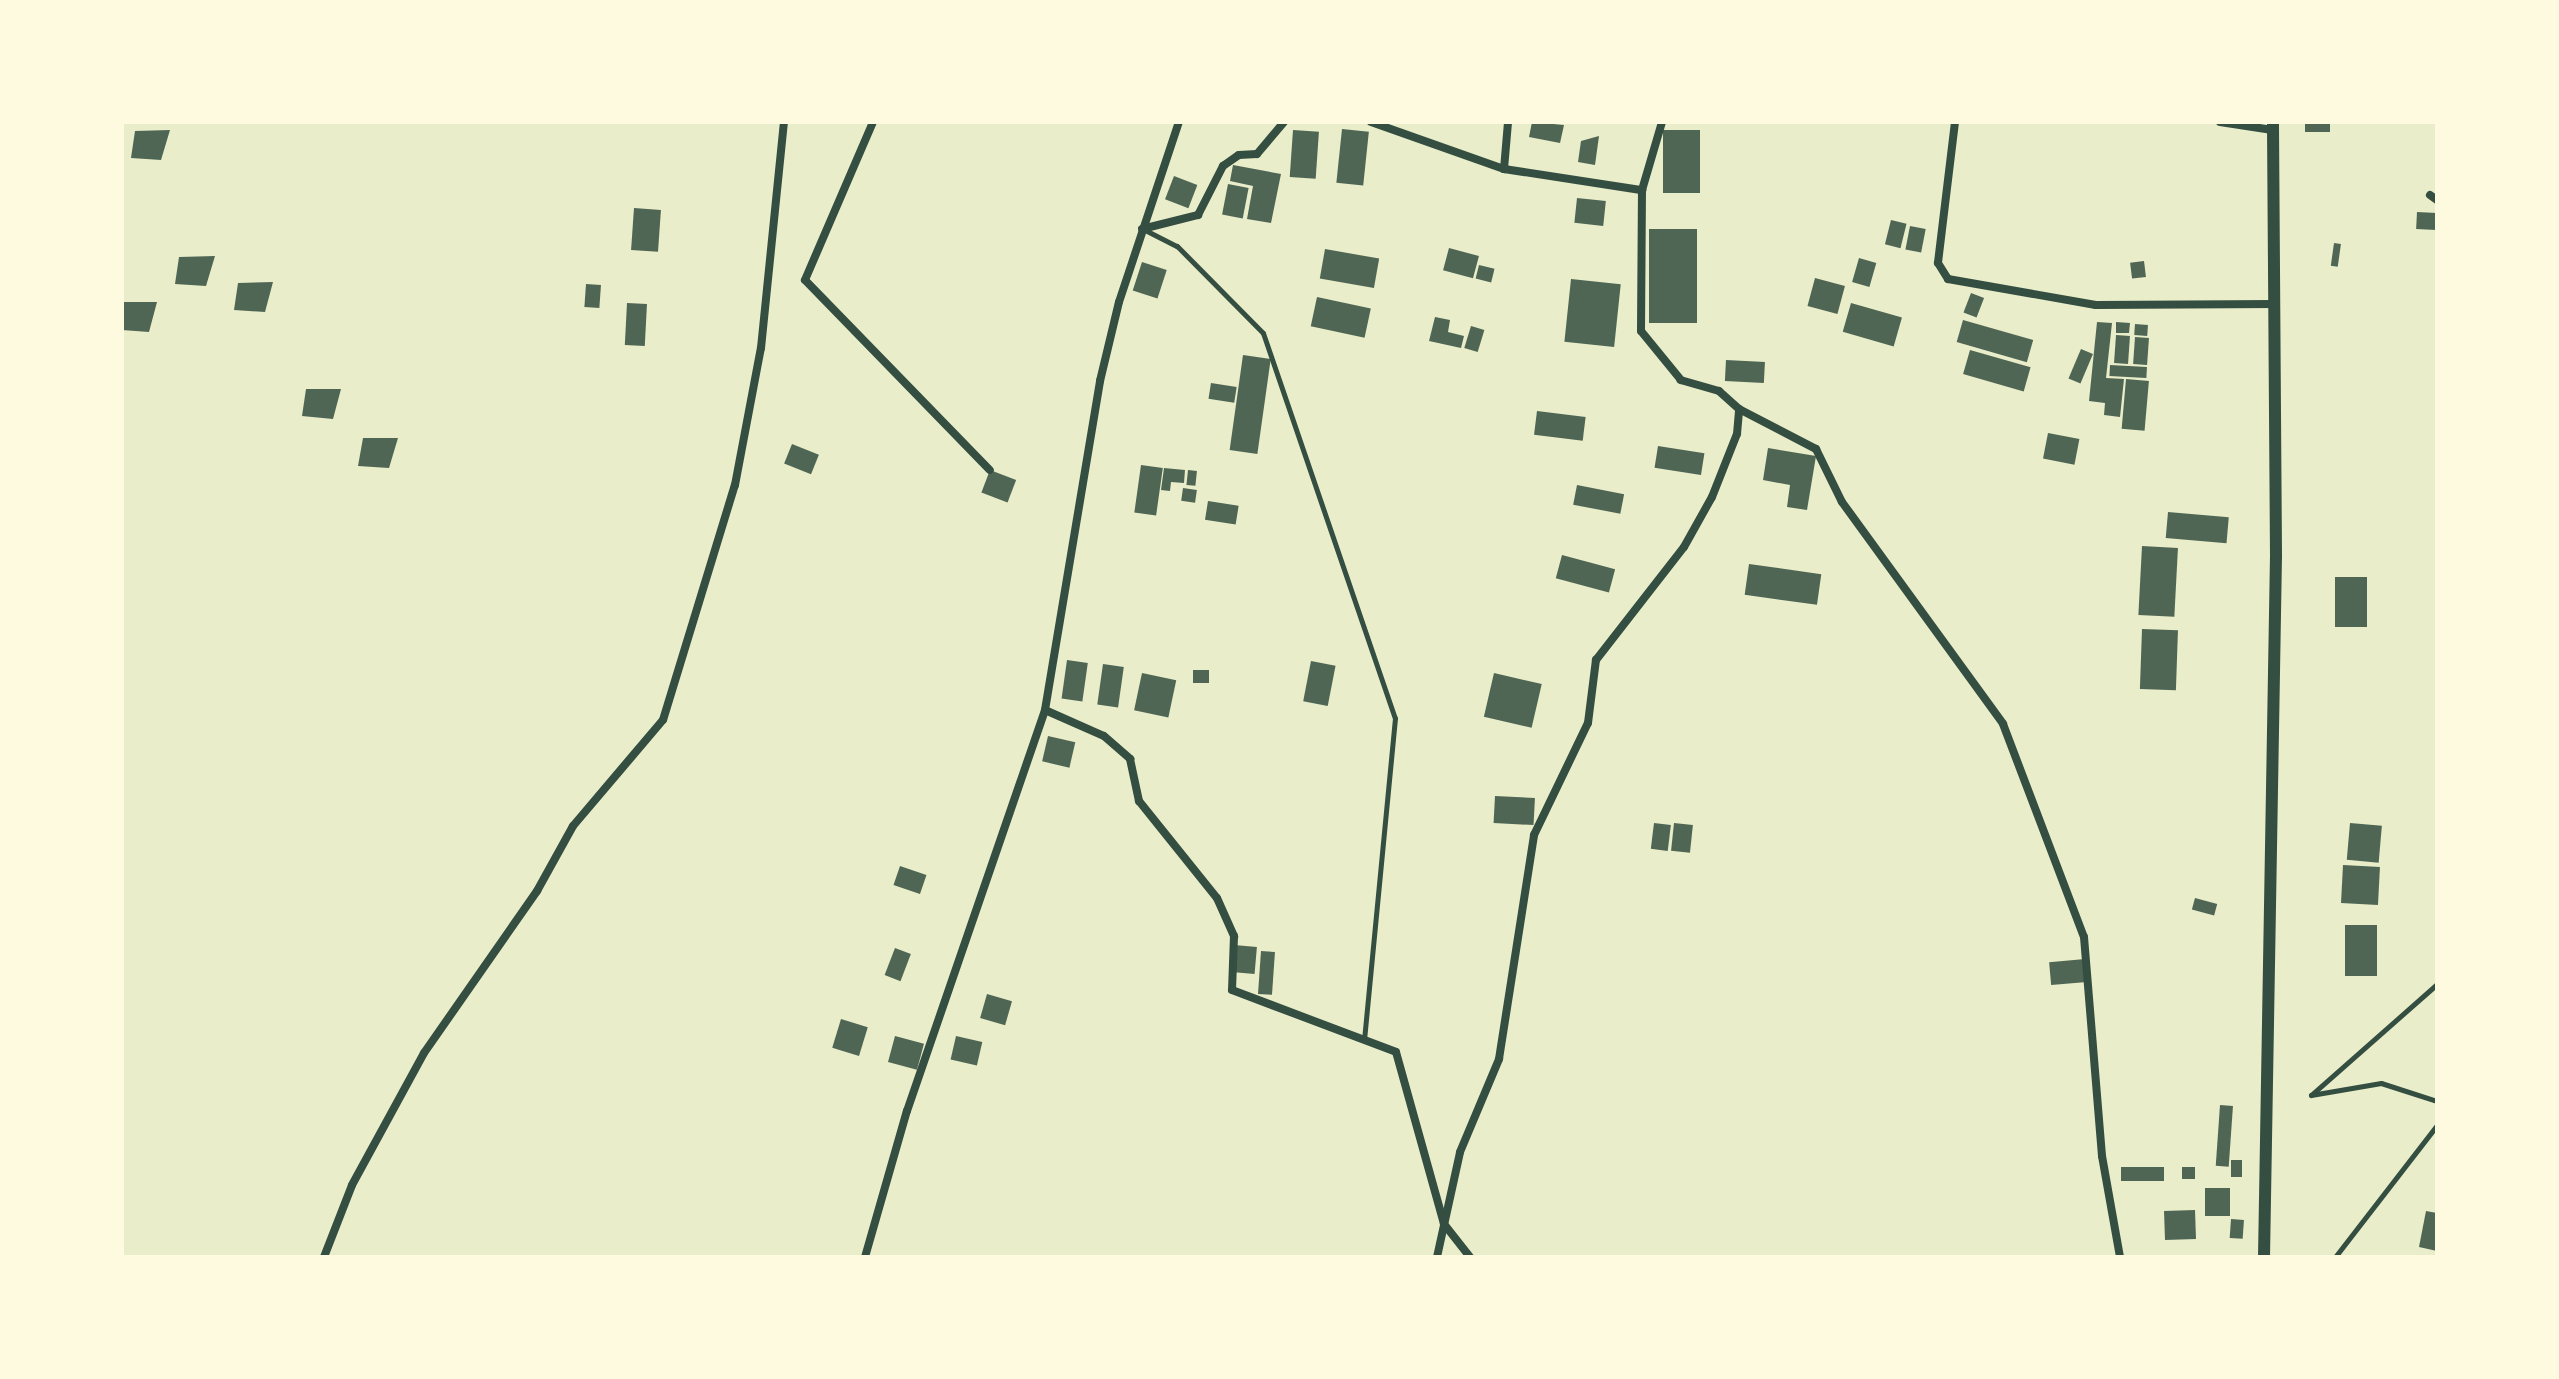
<!DOCTYPE html>
<html>
<head>
<meta charset="utf-8">
<style>
  body { margin:0 }
  #map { position:relative; width:2559px; height:1379px; overflow:hidden; background:#e9edc9; font-family:Rubik,sans-serif }
  div>[style] { position:absolute }
  [style*='--x'] { left:calc(var(--x)*1px); top:calc(var(--y)*1px); width:calc(var(--w)*1px); rotate:calc(var(--a)*1deg) }
  .building>* { inset:0; background:#4f6655; transform-origin:0 0 }
  .service>* { height:5px; margin:-2.5px; padding:0 2.5px; transform-origin:2.5px; border-radius:2.5px; background:#344e41 }
  .minor>* { height:8px; margin:-4px; padding:0 4px; transform-origin:4px; border-radius:4px; background:#344e41 }
  .tertiary>* { height:12px; margin:-6px; padding:0 6px; transform-origin:6px; border-radius:6px; background:#344e41 }
  span { translate:-50% -50%; white-space:nowrap; text-align:center; line-height:1.15; -webkit-text-stroke:8px #fefae0; paint-order:stroke }
  .frame { position:absolute; inset:0; border:124px solid #fefae0; pointer-events:none }
</style>
</head>
<body>
<div id="map">
  <div class="building">
    <div style="clip-path:polygon(1532px 122px,1564px 125px,1560px 143px,1529px 137px)"></div>
    <div style="left:2305px;top:122px;width:25px;height:10px"></div>
    <div style="left:1342px;top:129px;width:27px;height:54px;rotate:6deg"></div>
    <div style="clip-path:polygon(170px 130px,161px 160px,131px 158px,135px 131px)"></div>
    <div style="left:1293px;top:130px;width:26px;height:47px;rotate:4deg"></div>
    <div style="left:1663px;top:130px;width:37px;height:63px"></div>
    <div style="clip-path:polygon(1599px 136px,1595px 165px,1578px 162px,1581px 141px)"></div>
    <div style="clip-path:polygon(1233px 165px,1281px 174px,1271px 223px,1247px 219px,1253px 186px,1230px 181px)"></div>
    <div style="left:1174px;top:176px;width:25px;height:25px;rotate:21deg"></div>
    <div style="left:1228px;top:184px;width:21px;height:31px;rotate:11deg"></div>
    <div style="left:1577px;top:198px;width:29px;height:25px;rotate:6deg"></div>
    <div style="left:634px;top:208px;width:27px;height:42px;rotate:4deg"></div>
    <div style="left:2417px;top:212px;width:20px;height:17px;rotate:3deg"></div>
    <div style="left:1891px;top:220px;width:16px;height:25px;rotate:14deg"></div>
    <div style="left:1910px;top:226px;width:16px;height:24px;rotate:11deg"></div>
    <div style="left:1697px;top:229px;width:94px;height:48px;rotate:90deg"></div>
    <div style="left:2334px;top:243px;width:7px;height:23px;rotate:8deg"></div>
    <div style="left:1449px;top:248px;width:31px;height:23px;rotate:15deg"></div>
    <div style="left:1325px;top:249px;width:55px;height:30px;rotate:10deg"></div>
    <div style="clip-path:polygon(215px 256px,206px 286px,175px 284px,179px 257px)"></div>
    <div style="left:1859px;top:258px;width:18px;height:25px;rotate:16deg"></div>
    <div style="left:2144px;top:261px;width:16px;height:14px;rotate:83deg"></div>
    <div style="left:1142px;top:262px;width:26px;height:30px;rotate:18deg"></div>
    <div style="left:1479px;top:265px;width:16px;height:14px;rotate:14deg"></div>
    <div style="left:1815px;top:278px;width:31px;height:29px;rotate:15deg"></div>
    <div style="left:1571px;top:279px;width:50px;height:63px;rotate:6deg"></div>
    <div style="clip-path:polygon(273px 282px,265px 312px,234px 310px,238px 283px)"></div>
    <div style="left:586px;top:284px;width:15px;height:23px;rotate:4deg"></div>
    <div style="left:1971px;top:293px;width:14px;height:21px;rotate:21deg"></div>
    <div style="left:1317px;top:297px;width:55px;height:30px;rotate:12deg"></div>
    <div style="clip-path:polygon(122px 302px,157px 302px,149px 332px,122px 330px)"></div>
    <div style="left:627px;top:303px;width:20px;height:42px;rotate:3deg"></div>
    <div style="left:1851px;top:303px;width:53px;height:30px;rotate:16deg"></div>
    <div style="clip-path:polygon(1435px 317px,1450px 320px,1448px 332px,1464px 336px,1461px 348px,1429px 341px)"></div>
    <div style="left:1963px;top:320px;width:73px;height:23px;rotate:16deg"></div>
    <div style="clip-path:polygon(2097px 322px,2112px 323px,2106px 378px,2124px 379px,2120px 417px,2104px 415px,2105px 403px,2089px 401px)"></div>
    <div style="clip-path:polygon(2116px 322px,2130px 323px,2129px 333px,2116px 333px)"></div>
    <div style="left:2135px;top:324px;width:13px;height:11px;rotate:4deg"></div>
    <div style="left:1471px;top:326px;width:14px;height:23px;rotate:17deg"></div>
    <div style="left:2116px;top:335px;width:14px;height:28px;rotate:4deg"></div>
    <div style="left:2135px;top:337px;width:14px;height:27px;rotate:4deg"></div>
    <div style="left:2081px;top:349px;width:13px;height:32px;rotate:23deg"></div>
    <div style="left:1970px;top:350px;width:63px;height:25px;rotate:16deg"></div>
    <div style="left:1243px;top:355px;width:28px;height:96px;rotate:8deg"></div>
    <div style="left:1726px;top:360px;width:39px;height:21px;rotate:3deg"></div>
    <div style="left:2110px;top:365px;width:37px;height:11px;rotate:3deg"></div>
    <div style="left:2126px;top:379px;width:23px;height:50px;rotate:5deg"></div>
    <div style="left:1211px;top:383px;width:26px;height:16px;rotate:9deg"></div>
    <div style="clip-path:polygon(306px 389px,341px 389px,333px 419px,302px 416px)"></div>
    <div style="left:1537px;top:411px;width:49px;height:24px;rotate:7deg"></div>
    <div style="left:2048px;top:433px;width:32px;height:26px;rotate:11deg"></div>
    <div style="clip-path:polygon(363px 438px,398px 438px,389px 468px,358px 466px)"></div>
    <div style="left:792px;top:444px;width:29px;height:21px;rotate:22deg"></div>
    <div style="left:1658px;top:446px;width:47px;height:22px;rotate:9deg"></div>
    <div style="clip-path:polygon(1768px 448px,1816px 456px,1807px 510px,1787px 507px,1790px 485px,1763px 480px)"></div>
    <div style="left:1141px;top:465px;width:22px;height:48px;rotate:8deg"></div>
    <div style="clip-path:polygon(1164px 468px,1185px 470px,1184px 483px,1171px 482px,1170px 491px,1161px 490px)"></div>
    <div style="left:990px;top:470px;width:28px;height:24px;rotate:21deg"></div>
    <div style="left:1188px;top:470px;width:9px;height:15px;rotate:6deg"></div>
    <div style="left:1577px;top:485px;width:48px;height:20px;rotate:11deg"></div>
    <div style="left:1183px;top:488px;width:14px;height:13px;rotate:8deg"></div>
    <div style="left:1208px;top:501px;width:31px;height:19px;rotate:9deg"></div>
    <div style="left:2168px;top:512px;width:61px;height:26px;rotate:5deg"></div>
    <div style="left:2142px;top:546px;width:36px;height:69px;rotate:3deg"></div>
    <div style="left:1562px;top:555px;width:55px;height:24px;rotate:15deg"></div>
    <div style="left:1749px;top:564px;width:73px;height:31px;rotate:8deg"></div>
    <div style="left:2335px;top:577px;width:32px;height:50px"></div>
    <div style="left:2142px;top:629px;width:36px;height:60px;rotate:2deg"></div>
    <div style="left:1067px;top:660px;width:21px;height:39px;rotate:8deg"></div>
    <div style="left:1311px;top:661px;width:25px;height:41px;rotate:11deg"></div>
    <div style="left:1103px;top:664px;width:21px;height:41px;rotate:8deg"></div>
    <div style="left:1193px;top:670px;width:16px;height:13px"></div>
    <div style="left:1142px;top:673px;width:35px;height:38px;rotate:12deg"></div>
    <div style="left:1494px;top:673px;width:49px;height:45px;rotate:13deg"></div>
    <div style="left:1048px;top:736px;width:28px;height:26px;rotate:13deg"></div>
    <div style="left:1495px;top:796px;width:40px;height:27px;rotate:3deg"></div>
    <div style="left:1654px;top:823px;width:17px;height:26px;rotate:7deg"></div>
    <div style="left:1674px;top:823px;width:19px;height:28px;rotate:6deg"></div>
    <div style="left:2350px;top:823px;width:32px;height:37px;rotate:5deg"></div>
    <div style="left:2343px;top:865px;width:37px;height:38px;rotate:3deg"></div>
    <div style="left:900px;top:866px;width:28px;height:20px;rotate:19deg"></div>
    <div style="left:2195px;top:898px;width:23px;height:12px;rotate:15deg"></div>
    <div style="left:2345px;top:925px;width:32px;height:51px"></div>
    <div style="left:1234px;top:945px;width:23px;height:27px;rotate:5deg"></div>
    <div style="left:895px;top:948px;width:17px;height:29px;rotate:21deg"></div>
    <div style="left:1261px;top:951px;width:14px;height:43px;rotate:4deg"></div>
    <div style="left:2085px;top:959px;width:23px;height:36px;rotate:85deg"></div>
    <div style="left:987px;top:994px;width:26px;height:25px;rotate:16deg"></div>
    <div style="left:841px;top:1019px;width:28px;height:30px;rotate:17deg"></div>
    <div style="left:895px;top:1036px;width:30px;height:27px;rotate:15deg"></div>
    <div style="left:956px;top:1036px;width:27px;height:24px;rotate:13deg"></div>
    <div style="left:2220px;top:1105px;width:13px;height:61px;rotate:4deg"></div>
    <div style="left:2231px;top:1160px;width:11px;height:17px"></div>
    <div style="left:2121px;top:1167px;width:43px;height:14px"></div>
    <div style="left:2182px;top:1167px;width:13px;height:12px"></div>
    <div style="left:2205px;top:1188px;width:25px;height:28px"></div>
    <div style="left:2195px;top:1210px;width:29px;height:31px;rotate:88deg"></div>
    <div style="clip-path:polygon(2426px 1211px,2437px 1213px,2437px 1251px,2419px 1247px)"></div>
    <div style="left:2231px;top:1219px;width:13px;height:19px;rotate:4deg"></div>
  </div>
  <div class="service">
    <div style="--x:1143;--y:229;--w:38;--a:27"></div>
    <div style="--x:1177;--y:246;--w:122;--a:45.3"></div>
    <div style="--x:1263;--y:333;--w:407;--a:71.1"></div>
    <div style="--x:1395;--y:718;--w:322;--a:95.5"></div>
    <div style="--x:2437;--y:984;--w:168;--a:138.6"></div>
    <div style="--x:2311;--y:1095;--w:71;--a:-9.7"></div>
    <div style="--x:2381;--y:1083;--w:59;--a:17.8"></div>
    <div style="--x:2335;--y:1257;--w:167;--a:-52.3"></div>
  </div>
  <div class="minor">
    <div style="--x:873;--y:122;--w:172;--a:113.3"></div>
    <div style="--x:805;--y:280;--w:265;--a:45.8"></div>
    <div style="--x:1371;--y:122;--w:141;--a:19.5"></div>
    <div style="--x:1504;--y:169;--w:140;--a:8.7"></div>
    <div style="--x:1955;--y:122;--w:142;--a:96.9"></div>
    <div style="--x:1938;--y:263;--w:19;--a:58"></div>
    <div style="--x:1948;--y:279;--w:150;--a:10"></div>
    <div style="--x:2096;--y:305;--w:179;--a:-0.3"></div>
    <div style="--x:2220;--y:122;--w:53;--a:8.7"></div>
    <div style="--x:1504;--y:169;--w:47;--a:-85.1"></div>
    <div style="--x:2430;--y:195;--w:9;--a:36"></div>
    <div style="--x:1142;--y:229;--w:58;--a:-14"></div>
    <div style="--x:1198;--y:215;--w:55;--a:-63"></div>
    <div style="--x:1223;--y:166;--w:19;--a:-35"></div>
    <div style="--x:1239;--y:155;--w:18;--a:-3"></div>
    <div style="--x:1257;--y:154;--w:42;--a:-49.8"></div>
    <div style="--x:1739;--y:409;--w:87;--a:27.5"></div>
    <div style="--x:1816;--y:449;--w:59;--a:63.9"></div>
    <div style="--x:1842;--y:502;--w:274;--a:54"></div>
    <div style="--x:2003;--y:724;--w:228;--a:69.2"></div>
    <div style="--x:2084;--y:937;--w:220;--a:85.3"></div>
    <div style="--x:2102;--y:1156;--w:103;--a:79.9"></div>
    <div style="--x:1045;--y:710;--w:64;--a:23.8"></div>
    <div style="--x:1104;--y:736;--w:35;--a:41"></div>
    <div style="--x:1130;--y:759;--w:43;--a:77.9"></div>
    <div style="--x:1139;--y:801;--w:124;--a:51.2"></div>
    <div style="--x:1217;--y:898;--w:42;--a:65.9"></div>
    <div style="--x:1234;--y:936;--w:54;--a:92.1"></div>
    <div style="--x:1232;--y:990;--w:175;--a:20.7"></div>
    <div style="--x:1396;--y:1052;--w:179;--a:74.4"></div>
    <div style="--x:1444;--y:1224;--w:42;--a:51.8"></div>
    <div style="--x:324;--y:1257;--w:77;--a:-68.7"></div>
    <div style="--x:352;--y:1185;--w:150;--a:-61.4"></div>
    <div style="--x:424;--y:1053;--w:198;--a:-55.1"></div>
    <div style="--x:537;--y:891;--w:74;--a:-61"></div>
    <div style="--x:573;--y:826;--w:139;--a:-49.7"></div>
    <div style="--x:663;--y:720;--w:246;--a:-73"></div>
    <div style="--x:735;--y:485;--w:139;--a:-79.3"></div>
    <div style="--x:761;--y:348;--w:227;--a:-84.2"></div>
    <div style="--x:865;--y:1257;--w:152;--a:-74"></div>
    <div style="--x:907;--y:1111;--w:424;--a:-71"></div>
    <div style="--x:1045;--y:710;--w:334;--a:-80.5"></div>
    <div style="--x:1100;--y:381;--w:81;--a:-76.5"></div>
    <div style="--x:1119;--y:302;--w:190;--a:-71.6"></div>
    <div style="--x:1437;--y:1257;--w:107;--a:-77.6"></div>
    <div style="--x:1460;--y:1152;--w:101;--a:-67.2"></div>
    <div style="--x:1499;--y:1059;--w:227;--a:-81.1"></div>
    <div style="--x:1534;--y:835;--w:124;--a:-64.3"></div>
    <div style="--x:1588;--y:723;--w:64;--a:-82.8"></div>
    <div style="--x:1596;--y:660;--w:143;--a:-52.1"></div>
    <div style="--x:1684;--y:547;--w:57;--a:-60.8"></div>
    <div style="--x:1712;--y:497;--w:68;--a:-68.4"></div>
    <div style="--x:1737;--y:434;--w:25;--a:-85"></div>
    <div style="--x:1739;--y:409;--w:27;--a:-138"></div>
    <div style="--x:1719;--y:391;--w:40;--a:-164"></div>
    <div style="--x:1681;--y:380;--w:63;--a:-129.2"></div>
    <div style="--x:1641;--y:331;--w:141;--a:-89.6"></div>
    <div style="--x:1642;--y:190;--w:71;--a:-73.6"></div>
  </div>
  <div class="tertiary">
    <div style="--x:2264;--y:1257;--w:701;--a:-89.02"></div>
    <div style="--x:2276;--y:556;--w:434;--a:-90.4"></div>
  </div>
  <div class="frame"></div>
</div>
</body>
</html>
